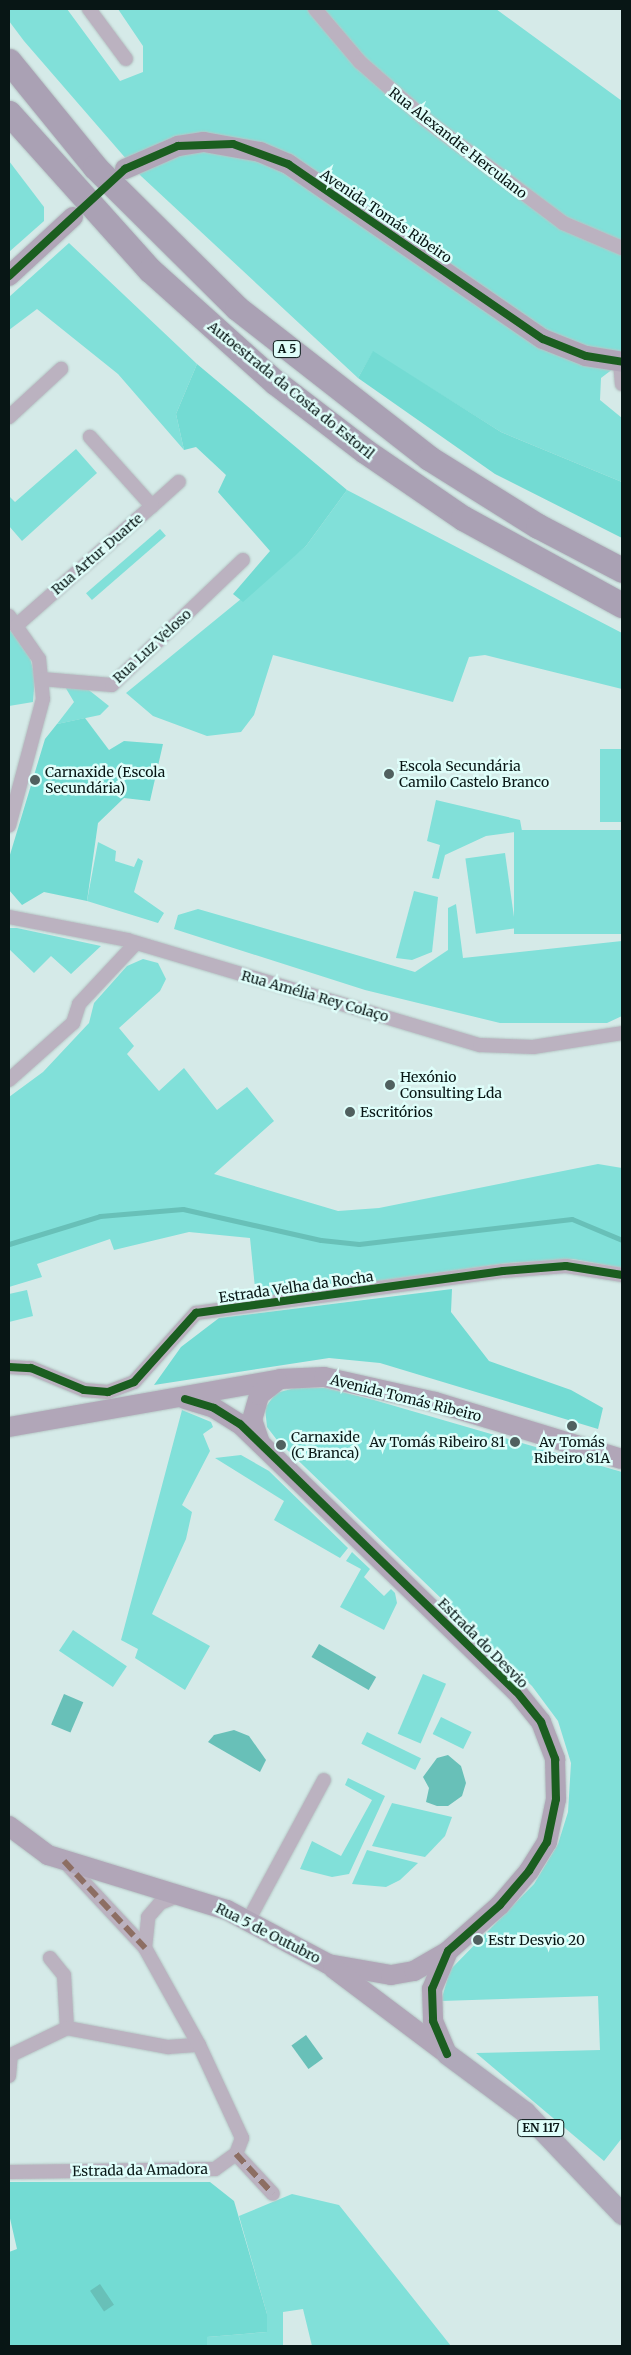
<!DOCTYPE html>
<html>
<head>
<meta charset="utf-8">
<style>
  body { margin:0 }
  #map { position:relative; width:631px; height:2355px; overflow:hidden; background:#d5eae8; font-family:Merriweather,serif }
  div>[style] { position:absolute }
  [style*='--x'] { left:calc(var(--x)*1px); top:calc(var(--y)*1px); width:calc(var(--w)*1px); rotate:calc(var(--a)*1deg) }
  .green>* { inset:0; background:#81e0d9; transform-origin:0 0 }
  .forest>* { inset:0; background:#73dbd3 }
  .water>* { inset:0; background:#68c0b8; transform-origin:0 0 }
  .stream>* { height:5px; margin:-2.5px; padding:0 2.5px; transform-origin:2.5px; border-radius:2.5px; background:#68c0b8 }
  .roads { filter:drop-shadow(0 0 1px #b6c6c5) drop-shadow(0 0 1px #b6c6c5) }
  .street>* { height:14px; margin:-7px; padding:0 7px; transform-origin:7px; border-radius:7px; background:#bbb2c0 }
  .secondary>* { height:20px; margin:-10px; padding:0 10px; transform-origin:10px; border-radius:10px; background:#b1a6b8 }
  .primary>* { height:21px; margin:-10.5px; padding:0 10.5px; transform-origin:10.5px; border-radius:10.5px; background:#b0a9ba }
  .highway>* { height:25px; margin:-12.5px; padding:0 12.5px; transform-origin:12.5px; border-radius:12.5px; background:#aaa1b4 }
  .quiet>* { height:6px; margin-top:-3px; transform-origin:0; background:repeating-linear-gradient(90deg,#8d6e63 0 12px,transparent 0 18px) }
  .cycleway>* { height:8px; margin:-4px; padding:0 4px; transform-origin:4px; border-radius:4px; background:#1b5e20 }
  .dots>* { width:14px; height:14px; translate:-50% -50%; box-sizing:border-box; border:2px solid #dffefa; border-radius:50% }
  span { translate:-50% -50%; white-space:nowrap; text-align:center; line-height:1.15; -webkit-text-stroke:5px #dffefa; paint-order:stroke }
  .shield-label span { padding:1px 4px; background:#dffefa; border:1px solid; border-radius:4px; -webkit-text-stroke-width:0 }
  .shield-label { font-size:12px; color:#081615; font-weight:700 }
  .street-label { font-size:14px; color:#081615 }
  .poi-label { font-size:14px; color:#081615 }
  .left { translate:0 -50%; text-align:left }
  .right { translate:-100% -50%; text-align:right }
  .frame { position:absolute; inset:0; border:10px solid #081615; pointer-events:none }
</style>
</head>
<body>
<div id="map">
  <div class="green">
    <div style="clip-path:polygon(9px 9px,67px 9px,120px 81px,143px 72px,143px 46px,118px 9px,496px 9px,622px 101px,622px 362px,601px 378px,600px 400px,622px 418px,622px 482px,501px 432px,373px 352px,358px 378px,141px 176px,24px 41px,9px 21px)"></div>
    <div style="clip-path:polygon(9px 161px,44px 207px,44px 221px,9px 252px)"></div>
    <div style="clip-path:polygon(69px 243px,197px 364px,176px 414px,184px 450px,118px 374px,37px 309px,9px 330px,9px 297px)"></div>
    <div style="clip-path:polygon(76px 449px,97px 473px,22px 541px,9px 526px,9px 496px,15px 502px)"></div>
    <div style="clip-path:polygon(347px 490px,622px 633px,622px 689px,485px 655px,469px 657px,453px 702px,273px 655px,254px 715px,241px 732px,207px 736px,153px 716px,126px 693px,306px 546px)"></div>
    <div style="left:160px;top:529px;width:9px;height:98px;rotate:49deg"></div>
    <div style="clip-path:polygon(9px 629px,28px 651px,35px 676px,33px 702px,9px 706px)"></div>
    <div style="clip-path:polygon(64px 685px,85px 687px,109px 706px,100px 715px,57px 724px,74px 702px)"></div>
    <div style="left:622px;top:749px;width:73px;height:22px;rotate:90deg"></div>
    <div style="clip-path:polygon(436px 800px,520px 820px,522px 831px,486px 836px,445px 855px,439px 879px,432px 878px,440px 845px,427px 841px)"></div>
    <div style="left:622px;top:830px;width:104px;height:108px;rotate:90deg"></div>
    <div style="clip-path:polygon(98px 842px,116px 851px,115px 861px,134px 867px,138px 858px,143px 861px,134px 892px,164px 913px,158px 923px,87px 901px)"></div>
    <div style="left:505px;top:853px;width:76px;height:40px;rotate:82deg"></div>
    <div style="clip-path:polygon(414px 891px,438px 897px,432px 952px,412px 960px,396px 958px)"></div>
    <div style="clip-path:polygon(456px 904px,463px 958px,622px 941px,622px 1016px,607px 1023px,500px 1023px,365px 990px,174px 929px,178px 915px,198px 909px,415px 972px,448px 950px,448px 908px)"></div>
    <div style="clip-path:polygon(9px 928px,17px 928px,101px 946px,71px 974px,51px 956px,34px 973px,9px 949px)"></div>
    <div style="clip-path:polygon(143px 959px,158px 963px,166px 979px,160px 991px,119px 1028px,134px 1046px,127px 1054px,159px 1091px,184px 1068px,217px 1110px,247px 1087px,274px 1121px,214px 1174px,338px 1211px,379px 1208px,598px 1164px,622px 1168px,622px 1268px,573px 1259px,508px 1263px,256px 1298px,250px 1238px,189px 1232px,114px 1250px,110px 1239px,37px 1264px,42px 1277px,9px 1287px,9px 1097px,43px 1072px,89px 1023px,94px 1003px,127px 966px)"></div>
    <div style="clip-path:polygon(27px 1290px,33px 1316px,9px 1322px,9px 1294px)"></div>
    <div style="clip-path:polygon(295px 1388px,326px 1388px,374px 1400px,622px 1472px,622px 2138px,604px 2161px,476px 2053px,600px 2050px,598px 1996px,441px 2001px,450px 1970px,534px 1884px,558px 1844px,568px 1812px,571px 1763px,558px 1721px,532px 1686px,277px 1440px,267px 1427px,265px 1408px,276px 1393px)"></div>
    <div style="clip-path:polygon(182px 1410px,211px 1422px,213px 1427px,203px 1434px,210px 1451px,182px 1505px,192px 1512px,186px 1539px,152px 1614px,210px 1646px,185px 1690px,135px 1658px,138px 1649px,121px 1640px)"></div>
    <div style="clip-path:polygon(241px 1455px,269px 1471px,348px 1548px,340px 1558px,274px 1520px,284px 1501px,215px 1458px)"></div>
    <div style="clip-path:polygon(352px 1552px,370px 1569px,364px 1577px,384px 1596px,391px 1589px,395px 1593px,397px 1603px,384px 1630px,340px 1607px,361px 1569px,346px 1561px)"></div>
    <div style="left:73px;top:1630px;width:65px;height:25px;rotate:34deg"></div>
    <div style="left:423px;top:1674px;width:25px;height:65px;rotate:23deg"></div>
    <div style="left:441px;top:1717px;width:34px;height:19px;rotate:26deg"></div>
    <div style="left:367px;top:1732px;width:60px;height:13px;rotate:26deg"></div>
    <div style="clip-path:polygon(348px 1778px,385px 1796px,349px 1874px,332px 1877px,300px 1869px,312px 1841px,341px 1856px,372px 1800px,345px 1785px)"></div>
    <div style="clip-path:polygon(392px 1803px,452px 1817px,445px 1836px,425px 1857px,372px 1846px)"></div>
    <div style="clip-path:polygon(367px 1850px,418px 1863px,400px 1880px,386px 1887px,352px 1884px)"></div>
    <div style="clip-path:polygon(292px 2194px,339px 2205px,451px 2346px,312px 2346px,303px 2309px,283px 2312px,283px 2346px,207px 2346px,207px 2337px,267px 2332px,267px 2314px,239px 2216px)"></div>
  </div>
  <div class="forest">
    <div style="clip-path:polygon(373px 351px,501px 432px,622px 482px,622px 538px,495px 474px,358px 378px)"></div>
    <div style="clip-path:polygon(197px 364px,347px 490px,306px 546px,243px 602px,233px 594px,270px 551px,218px 492px,226px 475px,196px 447px,184px 450px,176px 414px)"></div>
    <div style="clip-path:polygon(85px 718px,109px 750px,124px 741px,163px 744px,150px 801px,124px 798px,98px 823px,87px 901px,44px 892px,22px 905px,9px 890px,9px 858px,45px 739px,57px 724px)"></div>
    <div style="clip-path:polygon(452px 1289px,451px 1312px,489px 1361px,571px 1390px,603px 1408px,598px 1429px,380px 1363px,329px 1358px,154px 1385px,181px 1347px,219px 1318px)"></div>
    <div style="clip-path:polygon(9px 2182px,210px 2182px,234px 2201px,267px 2314px,267px 2332px,207px 2337px,207px 2346px,9px 2346px,9px 2252px,17px 2249px,9px 2214px)"></div>
  </div>
  <div class="water">
    <div style="left:319px;top:1644px;width:66px;height:15px;rotate:30deg"></div>
    <div style="left:64px;top:1694px;width:21px;height:33px;rotate:23deg"></div>
    <div style="clip-path:polygon(234px 1730px,249px 1736px,266px 1760px,260px 1772px,208px 1742px,214px 1735px)"></div>
    <div style="clip-path:polygon(448px 1755px,461px 1766px,466px 1783px,462px 1796px,448px 1806px,437px 1806px,426px 1802px,429px 1788px,423px 1777px,437px 1758px)"></div>
    <div style="left:306px;top:2035px;width:29px;height:18px;rotate:54deg"></div>
    <div style="left:100px;top:2284px;width:25px;height:12px;rotate:56deg"></div>
  </div>
  <div class="stream">
    <div style="--x:9;--y:1244;--w:95;--a:-17.1"></div>
    <div style="--x:100;--y:1216;--w:83;--a:-4.8"></div>
    <div style="--x:183;--y:1209;--w:141;--a:12.7"></div>
    <div style="--x:321;--y:1240;--w:38;--a:6"></div>
    <div style="--x:359;--y:1244;--w:214;--a:-6.7"></div>
    <div style="--x:572;--y:1219;--w:54;--a:22.8"></div>
  </div>
  <div class="roads">
    <div class="street">
      <div style="--x:89;--y:9;--w:62;--a:53.5"></div>
      <div style="--x:315;--y:9;--w:70;--a:49.7"></div>
      <div style="--x:360;--y:62;--w:88;--a:41.3"></div>
      <div style="--x:426;--y:120;--w:171;--a:36.9"></div>
      <div style="--x:563;--y:223;--w:64;--a:23"></div>
      <div style="--x:620;--y:362;--w:22;--a:85"></div>
      <div style="--x:9;--y:417;--w:71;--a:-42.7"></div>
      <div style="--x:152;--y:506;--w:36;--a:-42"></div>
      <div style="--x:9;--y:616;--w:52;--a:55.1"></div>
      <div style="--x:39;--y:659;--w:40;--a:84.3"></div>
      <div style="--x:43;--y:699;--w:131;--a:105"></div>
      <div style="--x:17;--y:625;--w:180;--a:-41.4"></div>
      <div style="--x:152;--y:506;--w:93;--a:-131.9"></div>
      <div style="--x:42;--y:679;--w:70;--a:4.9"></div>
      <div style="--x:112;--y:685;--w:181;--a:-43.7"></div>
      <div style="--x:9;--y:917;--w:120;--a:11"></div>
      <div style="--x:127;--y:940;--w:368;--a:16.6"></div>
      <div style="--x:480;--y:1045;--w:53;--a:2.2"></div>
      <div style="--x:533;--y:1047;--w:90;--a:-8.9"></div>
      <div style="--x:9;--y:1080;--w:86;--a:-41.7"></div>
      <div style="--x:73;--y:1023;--w:20;--a:-72"></div>
      <div style="--x:79;--y:1004;--w:83;--a:-46.9"></div>
      <div style="--x:9;--y:1367;--w:22;--a:3"></div>
      <div style="--x:31;--y:1368;--w:57;--a:22.5"></div>
      <div style="--x:84;--y:1390;--w:24;--a:5"></div>
      <div style="--x:108;--y:1392;--w:28;--a:-21"></div>
      <div style="--x:134;--y:1382;--w:93;--a:-48.1"></div>
      <div style="--x:196;--y:1313;--w:310;--a:-7.8"></div>
      <div style="--x:503;--y:1271;--w:63;--a:-4.5"></div>
      <div style="--x:566;--y:1266;--w:57;--a:9.1"></div>
      <div style="--x:64;--y:1861;--w:119;--a:47"></div>
      <div style="--x:248;--y:1921;--w:160;--a:-61.7"></div>
      <div style="--x:50;--y:1958;--w:22;--a:51"></div>
      <div style="--x:64;--y:1975;--w:53;--a:86.8"></div>
      <div style="--x:9;--y:2076;--w:21;--a:-85"></div>
      <div style="--x:11;--y:2055;--w:62;--a:-25.7"></div>
      <div style="--x:67;--y:2028;--w:103;--a:10.7"></div>
      <div style="--x:168;--y:2047;--w:31;--a:-4"></div>
      <div style="--x:236;--y:2154;--w:54;--a:47.2"></div>
      <div style="--x:9;--y:2172;--w:206;--a:-0.8"></div>
      <div style="--x:215;--y:2169;--w:26;--a:-36"></div>
      <div style="--x:236;--y:2154;--w:17;--a:-69"></div>
      <div style="--x:242;--y:2138;--w:102;--a:-114.8"></div>
      <div style="--x:199;--y:2045;--w:111;--a:-119.1"></div>
      <div style="--x:145;--y:1948;--w:31;--a:-84"></div>
      <div style="--x:148;--y:1917;--w:18;--a:-49"></div>
      <div style="--x:160;--y:1903;--w:24;--a:-22"></div>
    </div>
    <div class="secondary">
      <div style="--x:125;--y:169;--w:58;--a:-23.5"></div>
      <div style="--x:178;--y:146;--w:26;--a:-9"></div>
      <div style="--x:204;--y:142;--w:57;--a:10.1"></div>
      <div style="--x:260;--y:152;--w:30;--a:23"></div>
      <div style="--x:288;--y:164;--w:309;--a:34.5"></div>
      <div style="--x:543;--y:339;--w:46;--a:21.6"></div>
      <div style="--x:586;--y:356;--w:36;--a:9"></div>
      <div style="--x:9;--y:276;--w:87;--a:-42.7"></div>
      <div style="--x:185;--y:1399;--w:30;--a:17"></div>
      <div style="--x:214;--y:1408;--w:31;--a:32"></div>
      <div style="--x:240;--y:1424;--w:384;--a:44.1"></div>
      <div style="--x:516;--y:1691;--w:40;--a:51"></div>
      <div style="--x:541;--y:1722;--w:40;--a:69"></div>
      <div style="--x:555;--y:1759;--w:40;--a:88.6"></div>
      <div style="--x:556;--y:1799;--w:44;--a:101.8"></div>
      <div style="--x:547;--y:1842;--w:34;--a:122"></div>
      <div style="--x:529;--y:1871;--w:45;--a:130.5"></div>
      <div style="--x:500;--y:1905;--w:69;--a:138.5"></div>
      <div style="--x:448;--y:1951;--w:41;--a:112.8"></div>
      <div style="--x:432;--y:1989;--w:32;--a:88"></div>
      <div style="--x:433;--y:2021;--w:36;--a:67"></div>
      <div style="--x:9;--y:1427;--w:275;--a:-10"></div>
      <div style="--x:280;--y:1379;--w:44;--a:-2.6"></div>
      <div style="--x:324;--y:1377;--w:114;--a:12.7"></div>
      <div style="--x:435;--y:1402;--w:195;--a:17"></div>
      <div style="--x:260;--y:1443;--w:24;--a:-109"></div>
      <div style="--x:252;--y:1420;--w:26;--a:-74"></div>
      <div style="--x:259;--y:1395;--w:23;--a:-38"></div>
      <div style="--x:9;--y:1826;--w:49;--a:36.6"></div>
      <div style="--x:48;--y:1855;--w:187;--a:17.1"></div>
      <div style="--x:227;--y:1910;--w:115;--a:28.1"></div>
      <div style="--x:328;--y:1964;--w:64;--a:9.9"></div>
      <div style="--x:391;--y:1975;--w:23;--a:-10"></div>
      <div style="--x:414;--y:1971;--w:39;--a:-30"></div>
      <div style="--x:333;--y:1968;--w:143;--a:37"></div>
    </div>
    <div class="primary">
      <div style="--x:447;--y:2054;--w:97;--a:36.6"></div>
      <div style="--x:525;--y:2112;--w:141;--a:46.4"></div>
    </div>
    <div class="highway">
      <div style="--x:9;--y:61;--w:136;--a:50.9"></div>
      <div style="--x:95;--y:167;--w:200;--a:44.8"></div>
      <div style="--x:237;--y:308;--w:244;--a:38"></div>
      <div style="--x:429;--y:458;--w:128;--a:32"></div>
      <div style="--x:538;--y:526;--w:95;--a:27.6"></div>
      <div style="--x:9;--y:113;--w:211;--a:48.1"></div>
      <div style="--x:150;--y:270;--w:168;--a:41.9"></div>
      <div style="--x:275;--y:382;--w:113;--a:37.5"></div>
      <div style="--x:365;--y:451;--w:119;--a:34.4"></div>
      <div style="--x:463;--y:518;--w:181;--a:28.7"></div>
    </div>
  </div>
  <div class="quiet">
    <div style="--x:64;--y:1861;--w:119;--a:47"></div>
    <div style="--x:236;--y:2154;--w:54;--a:47.2"></div>
  </div>
  <div class="cycleway">
    <div style="--x:9;--y:276;--w:158;--a:-42.7"></div>
    <div style="--x:125;--y:169;--w:58;--a:-23.5"></div>
    <div style="--x:178;--y:146;--w:55;--a:-2.1"></div>
    <div style="--x:233;--y:144;--w:59;--a:20"></div>
    <div style="--x:288;--y:164;--w:309;--a:34.5"></div>
    <div style="--x:543;--y:339;--w:46;--a:21.6"></div>
    <div style="--x:586;--y:356;--w:36;--a:9"></div>
    <div style="--x:9;--y:1367;--w:22;--a:3"></div>
    <div style="--x:31;--y:1368;--w:57;--a:22.5"></div>
    <div style="--x:84;--y:1390;--w:24;--a:5"></div>
    <div style="--x:108;--y:1392;--w:28;--a:-21"></div>
    <div style="--x:134;--y:1382;--w:93;--a:-48.1"></div>
    <div style="--x:196;--y:1313;--w:310;--a:-7.8"></div>
    <div style="--x:503;--y:1271;--w:63;--a:-4.5"></div>
    <div style="--x:566;--y:1266;--w:57;--a:9.1"></div>
    <div style="--x:185;--y:1399;--w:30;--a:17"></div>
    <div style="--x:214;--y:1408;--w:31;--a:32"></div>
    <div style="--x:240;--y:1424;--w:384;--a:44.1"></div>
    <div style="--x:516;--y:1691;--w:40;--a:51"></div>
    <div style="--x:541;--y:1722;--w:40;--a:69"></div>
    <div style="--x:555;--y:1759;--w:40;--a:88.6"></div>
    <div style="--x:556;--y:1799;--w:44;--a:101.8"></div>
    <div style="--x:547;--y:1842;--w:34;--a:122"></div>
    <div style="--x:529;--y:1871;--w:45;--a:130.5"></div>
    <div style="--x:500;--y:1905;--w:69;--a:138.5"></div>
    <div style="--x:448;--y:1951;--w:41;--a:112.8"></div>
    <div style="--x:432;--y:1989;--w:32;--a:88"></div>
    <div style="--x:433;--y:2021;--w:36;--a:67"></div>
  </div>
  <div class="dots">
    <div style="left:389px;top:774px;background:#50605f"></div>
    <div style="left:35px;top:780px;background:#50605f"></div>
    <div style="left:390px;top:1085px;background:#50605f"></div>
    <div style="left:350px;top:1112px;background:#50605f"></div>
    <div style="left:572px;top:1426px;background:#50605f"></div>
    <div style="left:515px;top:1442px;background:#50605f"></div>
    <div style="left:281px;top:1445px;background:#50605f"></div>
    <div style="left:478px;top:1940px;background:#50605f"></div>
  </div>
  <div class="shield-label">
    <span style="left:287px;top:349px">A 5</span>
    <span style="left:541px;top:2128px">EN 117</span>
  </div>
  <div class="street-label">
    <span style="left:458px;top:143px;rotate:38deg">Rua Alexandre Herculano</span>
    <span style="left:386px;top:216px;rotate:34deg">Avenida Tomás Ribeiro</span>
    <span style="left:291px;top:390px;rotate:39deg">Autoestrada da Costa do Estoril</span>
    <span style="left:97px;top:554px;rotate:-41deg">Rua Artur Duarte</span>
    <span style="left:152px;top:646px;rotate:-43deg">Rua Luz Veloso</span>
    <span style="left:315px;top:996px;rotate:16deg">Rua Amélia Rey Colaço</span>
    <span style="left:296px;top:1287px;rotate:-8deg">Estrada Velha da Rocha</span>
    <span style="left:406px;top:1398px;rotate:14deg">Avenida Tomás Ribeiro</span>
    <span style="left:483px;top:1643px;rotate:45deg">Estrada do Desvio</span>
    <span style="left:268px;top:1933px;rotate:27deg">Rua 5 de Outubro</span>
    <span style="left:140px;top:2170px;rotate:-1deg">Estrada da Amadora</span>
  </div>
  <div class="poi-label">
    <span class="left" style="left:399px;top:774px">Escola Secundária<br>Camilo Castelo Branco</span>
    <span class="left" style="left:45px;top:780px">Carnaxide (Escola<br>Secundária)</span>
    <span class="left" style="left:400px;top:1085px">Hexónio<br>Consulting Lda</span>
    <span class="left" style="left:360px;top:1112px">Escritórios</span>
    <span class="left" style="left:291px;top:1445px">Carnaxide<br>(C Branca)</span>
    <span class="right" style="left:505px;top:1442px">Av Tomás Ribeiro 81</span>
    <span style="left:572px;top:1450px">Av Tomás<br>Ribeiro 81A</span>
    <span class="left" style="left:488px;top:1940px">Estr Desvio 20</span>
  </div>
  <div class="frame"></div>
</div>
</body>
</html>
